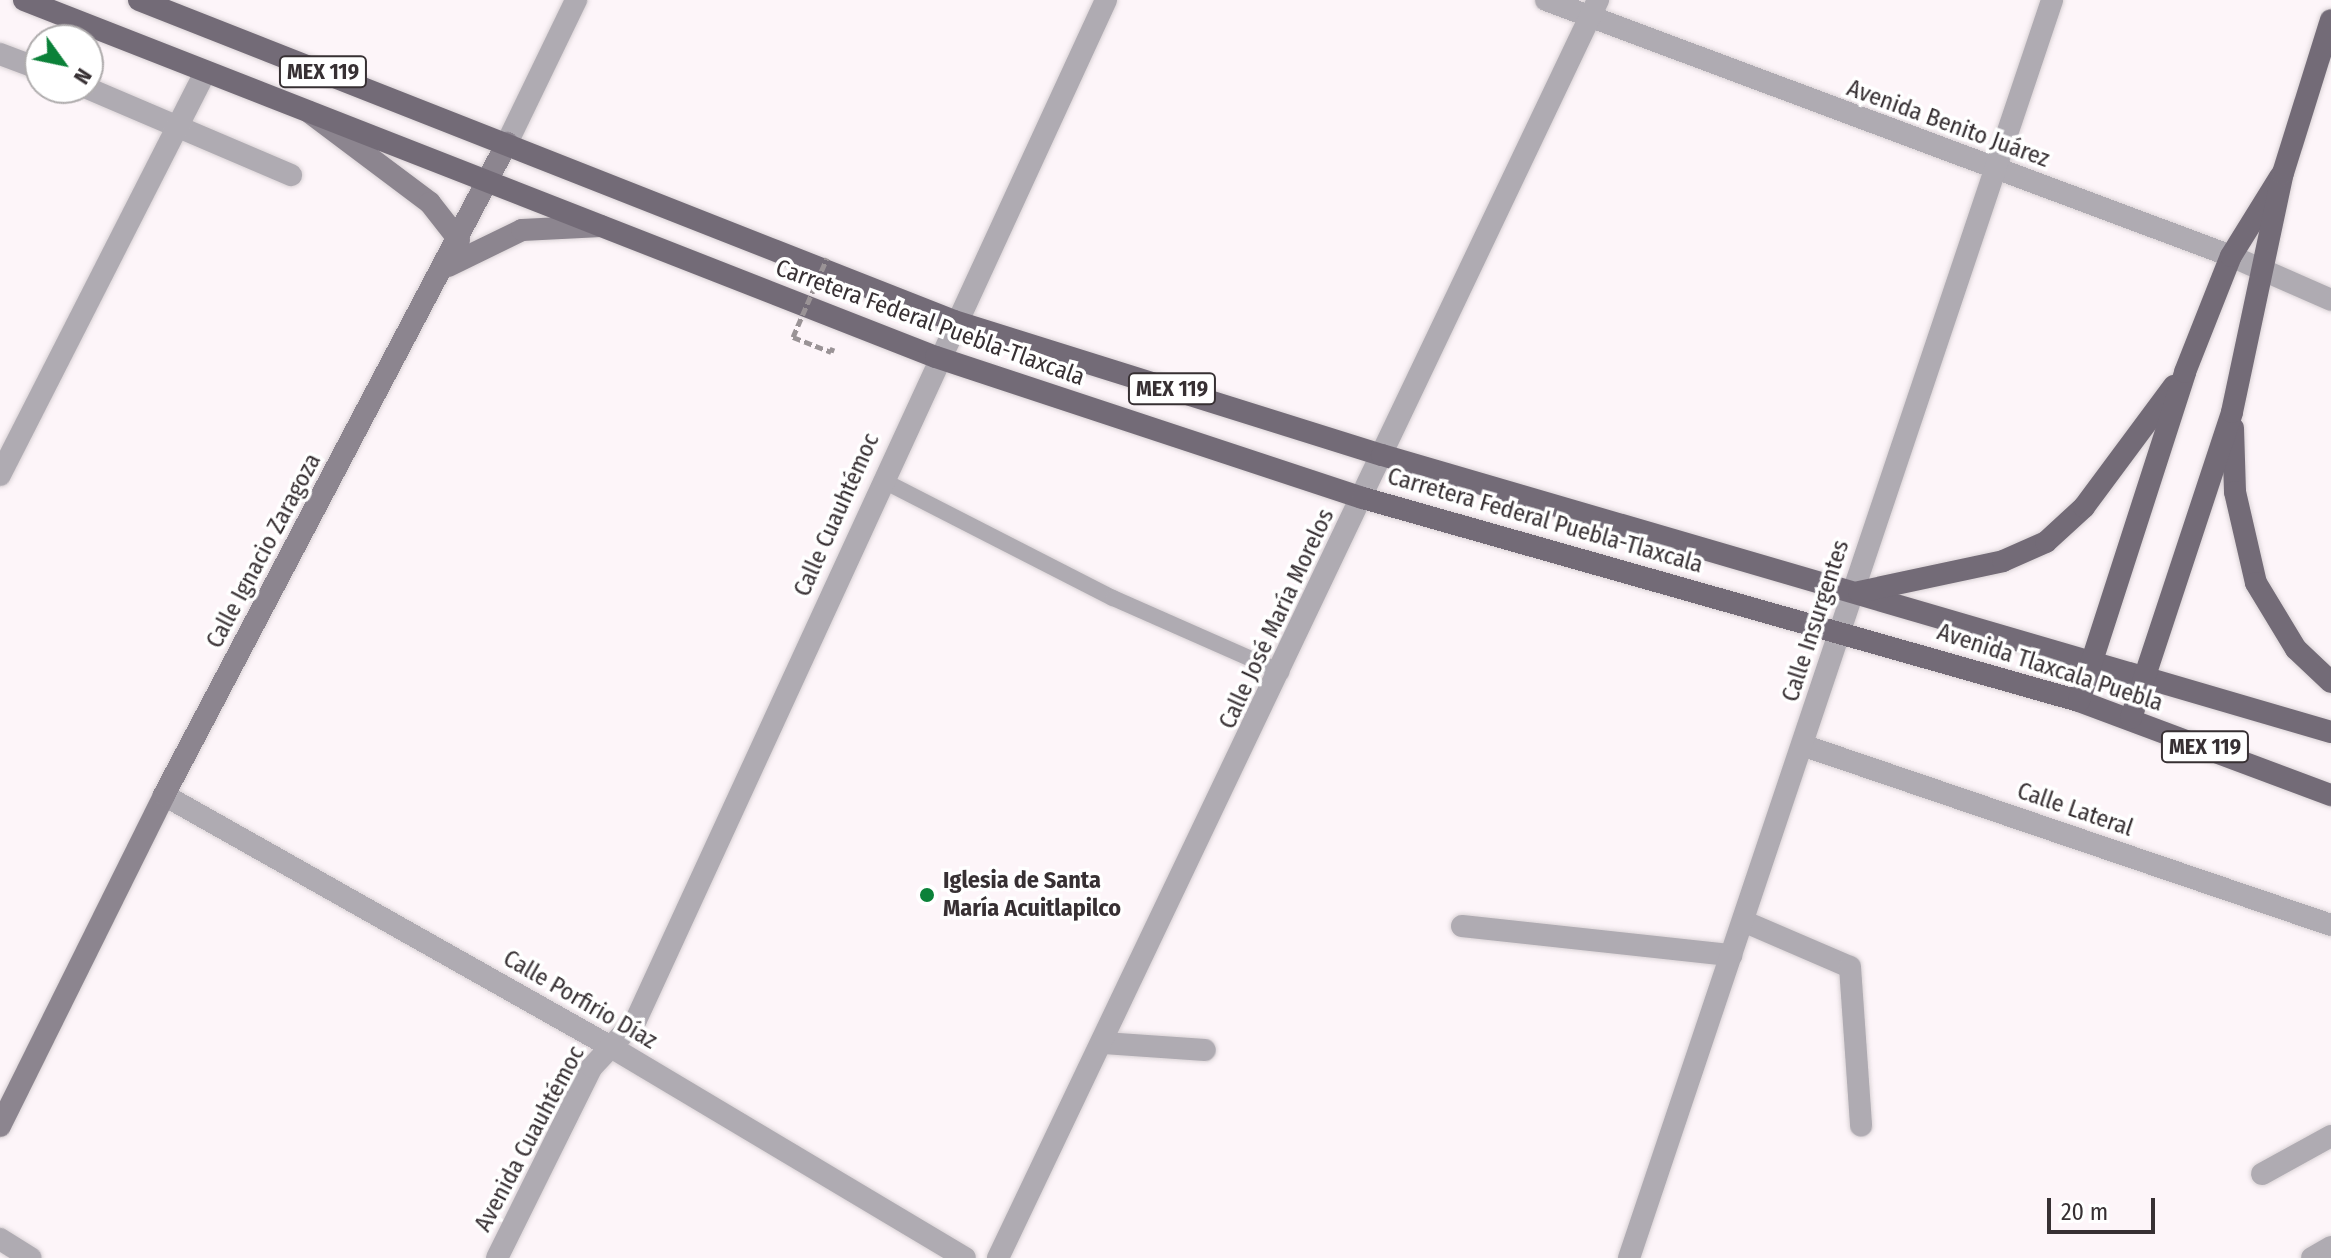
<!DOCTYPE html>
<html>
<head>
<meta charset="utf-8">
<style>
  body { margin:0 }
  #map { position:relative; width:2331px; height:1258px; overflow:hidden; background:#fdf5f9; font-family:"Fira Sans Condensed",sans-serif }
  div>[style] { position:absolute }
  [style*='--x'] { left:calc(var(--x)*1px); top:calc(var(--y)*1px); width:calc(var(--w)*1px); rotate:calc(var(--a)*1deg) }
  .path>* { height:5px; margin-top:-2.5px; transform-origin:0; background:repeating-linear-gradient(90deg,#9a9396 0 8px,transparent 0 12px) }
  .roads { filter:drop-shadow(0 0 2px #d9d2d5) drop-shadow(0 0 2px #d9d2d5) }
  .service>* { height:16px; margin:-8px; padding:0 8px; transform-origin:8px; border-radius:8px; background:#afabb2 }
  .minor>* { height:22px; margin:-11px; padding:0 11px; transform-origin:11px; border-radius:11px; background:#afabb2 }
  .secondary>* { height:22px; margin:-11px; padding:0 11px; transform-origin:11px; border-radius:11px; background:#8c858f }
  .primary>* { height:22px; margin:-11px; padding:0 11px; transform-origin:11px; border-radius:11px; background:#736b77 }
  .path-bridge>* { height:5px; margin-top:-2.5px; transform-origin:0; background:repeating-linear-gradient(90deg,#9a9396 0 8px,transparent 0 12px) }
  .dots>* { width:22px; height:22px; translate:-50% -50%; box-sizing:border-box; border:4px solid #fff; border-radius:50% }
  span { translate:-50% -50%; white-space:nowrap; text-align:center; line-height:1.15; -webkit-text-stroke:7px #fff; paint-order:stroke }
  .shield-label span { padding:2px 6px; background:#fff; border:2px solid; border-radius:6px; -webkit-text-stroke-width:0 }
  .shield-label { font-size:22px; color:#373033; font-weight:700 }
  .street-label { font-size:24px; color:#373033 }
  .poi-label { font-size:24px; color:#373033; font-weight:700 }
  .left { translate:0 -50%; text-align:left }
  .north { position:absolute; left:24px; top:24px; width:80px; height:80px; box-sizing:border-box; background:#fff; border:2px solid #afacad; border-radius:50%; rotate:123deg; font-size:22px; font-weight:700; line-height:32px; text-align:center; color:#373033 }
  .north::after { content:''; display:block; margin:auto; width:28px; height:36px; background:#0b8139; clip-path:polygon(50% 0,100% 100%,50% 72%,0 100%) }
  .scale { position:absolute; left:2047px; top:1198px; width:108px; height:36px; box-sizing:border-box; border:4px solid #373033; border-top:0; padding-left:10px; font-size:24px; line-height:28px; white-space:nowrap; color:#373033; -webkit-text-stroke:6px #fff; paint-order:stroke }
</style>
</head>
<body>
<div id="map">
  <div class="path">
    <div style="--x:793;--y:337;--w:41;--a:21.5"></div>
    <div style="--x:831;--y:352;--w:5;--a:-68"></div>
  </div>
  <div class="roads">
    <div class="service">
      <div style="--x:882;--y:480;--w:259;--a:27.1"></div>
      <div style="--x:1113;--y:598;--w:184;--a:23.8"></div>
    </div>
    <div class="minor">
      <div style="--x:1546;--y:0;--w:731;--a:20.49"></div>
      <div style="--x:2231;--y:256;--w:109;--a:23.7"></div>
      <div style="--x:0;--y:54;--w:43;--a:20.6"></div>
      <div style="--x:87;--y:88;--w:222;--a:23.1"></div>
      <div style="--x:507;--y:143;--w:159;--a:-64.2"></div>
      <div style="--x:0;--y:475;--w:451;--a:-63"></div>
      <div style="--x:1802;--y:745;--w:559;--a:18.79"></div>
      <div style="--x:164;--y:795;--w:513;--a:29.41"></div>
      <div style="--x:611;--y:1047;--w:412;--a:30.8"></div>
      <div style="--x:1743;--y:921;--w:116;--a:23.3"></div>
      <div style="--x:1850;--y:967;--w:159;--a:86"></div>
      <div style="--x:1462;--y:926;--w:271;--a:6.2"></div>
      <div style="--x:1104;--y:1043;--w:101;--a:4"></div>
      <div style="--x:2262;--y:1174;--w:79;--a:-28.8"></div>
      <div style="--x:0;--y:1239;--w:36;--a:32"></div>
      <div style="--x:497;--y:1258;--w:213;--a:-63.6"></div>
      <div style="--x:592;--y:1067;--w:64;--a:-46.9"></div>
      <div style="--x:636;--y:1020;--w:1123;--a:-65.26"></div>
      <div style="--x:998;--y:1258;--w:1394;--a:-64.5"></div>
      <div style="--x:1629;--y:1258;--w:1327;--a:-71.41"></div>
      <div style="--x:2312;--y:1258;--w:22;--a:-30"></div>
    </div>
    <div class="secondary">
      <div style="--x:309;--y:112;--w:151;--a:36.9"></div>
      <div style="--x:430;--y:203;--w:47;--a:51.9"></div>
      <div style="--x:448;--y:266;--w:82;--a:-25.9"></div>
      <div style="--x:522;--y:230;--w:79;--a:-2.9"></div>
      <div style="--x:0;--y:1126;--w:369;--a:-63.6"></div>
      <div style="--x:164;--y:795;--w:737;--a:-62.25"></div>
    </div>
    <div class="primary">
      <div style="--x:24;--y:0;--w:979;--a:21.38"></div>
      <div style="--x:936;--y:357;--w:450;--a:18.3"></div>
      <div style="--x:1363;--y:498;--w:744;--a:15.83"></div>
      <div style="--x:2079;--y:701;--w:269;--a:20.5"></div>
      <div style="--x:139;--y:0;--w:876;--a:21.5"></div>
      <div style="--x:954;--y:321;--w:448;--a:17.4"></div>
      <div style="--x:1382;--y:455;--w:989;--a:16.27"></div>
      <div style="--x:2233;--y:428;--w:64;--a:88.2"></div>
      <div style="--x:2235;--y:492;--w:93;--a:77"></div>
      <div style="--x:2256;--y:583;--w:77;--a:58.8"></div>
      <div style="--x:2296;--y:649;--w:48;--a:43.3"></div>
      <div style="--x:1859;--y:592;--w:147;--a:-12.1"></div>
      <div style="--x:2003;--y:561;--w:47;--a:-23.8"></div>
      <div style="--x:2046;--y:542;--w:52;--a:-42.6"></div>
      <div style="--x:2084;--y:507;--w:151;--a:-53.4"></div>
      <div style="--x:2079;--y:701;--w:346;--a:-72.1"></div>
      <div style="--x:2185;--y:372;--w:125;--a:-68.4"></div>
      <div style="--x:2231;--y:256;--w:93;--a:-58.2"></div>
      <div style="--x:2131;--y:718;--w:322;--a:-71.7"></div>
      <div style="--x:2232;--y:412;--w:244;--a:-78"></div>
      <div style="--x:2283;--y:173;--w:160;--a:-72.6"></div>
    </div>
  </div>
  <div class="path-bridge">
    <div style="--x:793;--y:337;--w:86;--a:-66.7"></div>
  </div>
  <div class="dots">
    <div style="left:927px;top:895px;background:#0b8139"></div>
  </div>
  <div class="shield-label">
    <span style="left:323px;top:72px">MEX 119</span>
    <span style="left:1172px;top:389px">MEX 119</span>
    <span style="left:2205px;top:747px">MEX 119</span>
  </div>
  <div class="street-label">
    <span style="left:1948px;top:124px;rotate:20deg">Avenida Benito Juárez</span>
    <span style="left:930px;top:323px;rotate:20deg">Carretera Federal Puebla-Tlaxcala</span>
    <span style="left:837px;top:515px;rotate:-66deg">Calle Cuauhtémoc</span>
    <span style="left:1545px;top:521px;rotate:16deg">Carretera Federal Puebla-Tlaxcala</span>
    <span style="left:264px;top:551px;rotate:-62deg">Calle Ignacio Zaragoza</span>
    <span style="left:1277px;top:619px;rotate:-65deg">Calle José María Morelos</span>
    <span style="left:1816px;top:621px;rotate:-72deg">Calle Insurgentes</span>
    <span style="left:2050px;top:668px;rotate:18deg">Avenida Tlaxcala Puebla</span>
    <span style="left:2075px;top:810px;rotate:19deg">Calle Lateral</span>
    <span style="left:580px;top:1000px;rotate:30deg">Calle Porfirio Díaz</span>
    <span style="left:530px;top:1139px;rotate:-62deg">Avenida Cuauhtémoc</span>
  </div>
  <div class="poi-label">
    <span class="left" style="left:943px;top:895px">Iglesia de Santa<br>María Acuitlapilco</span>
  </div>
  <div class="north">N</div>
  <div class="scale">20 m</div>
</div>
</body>
</html>
